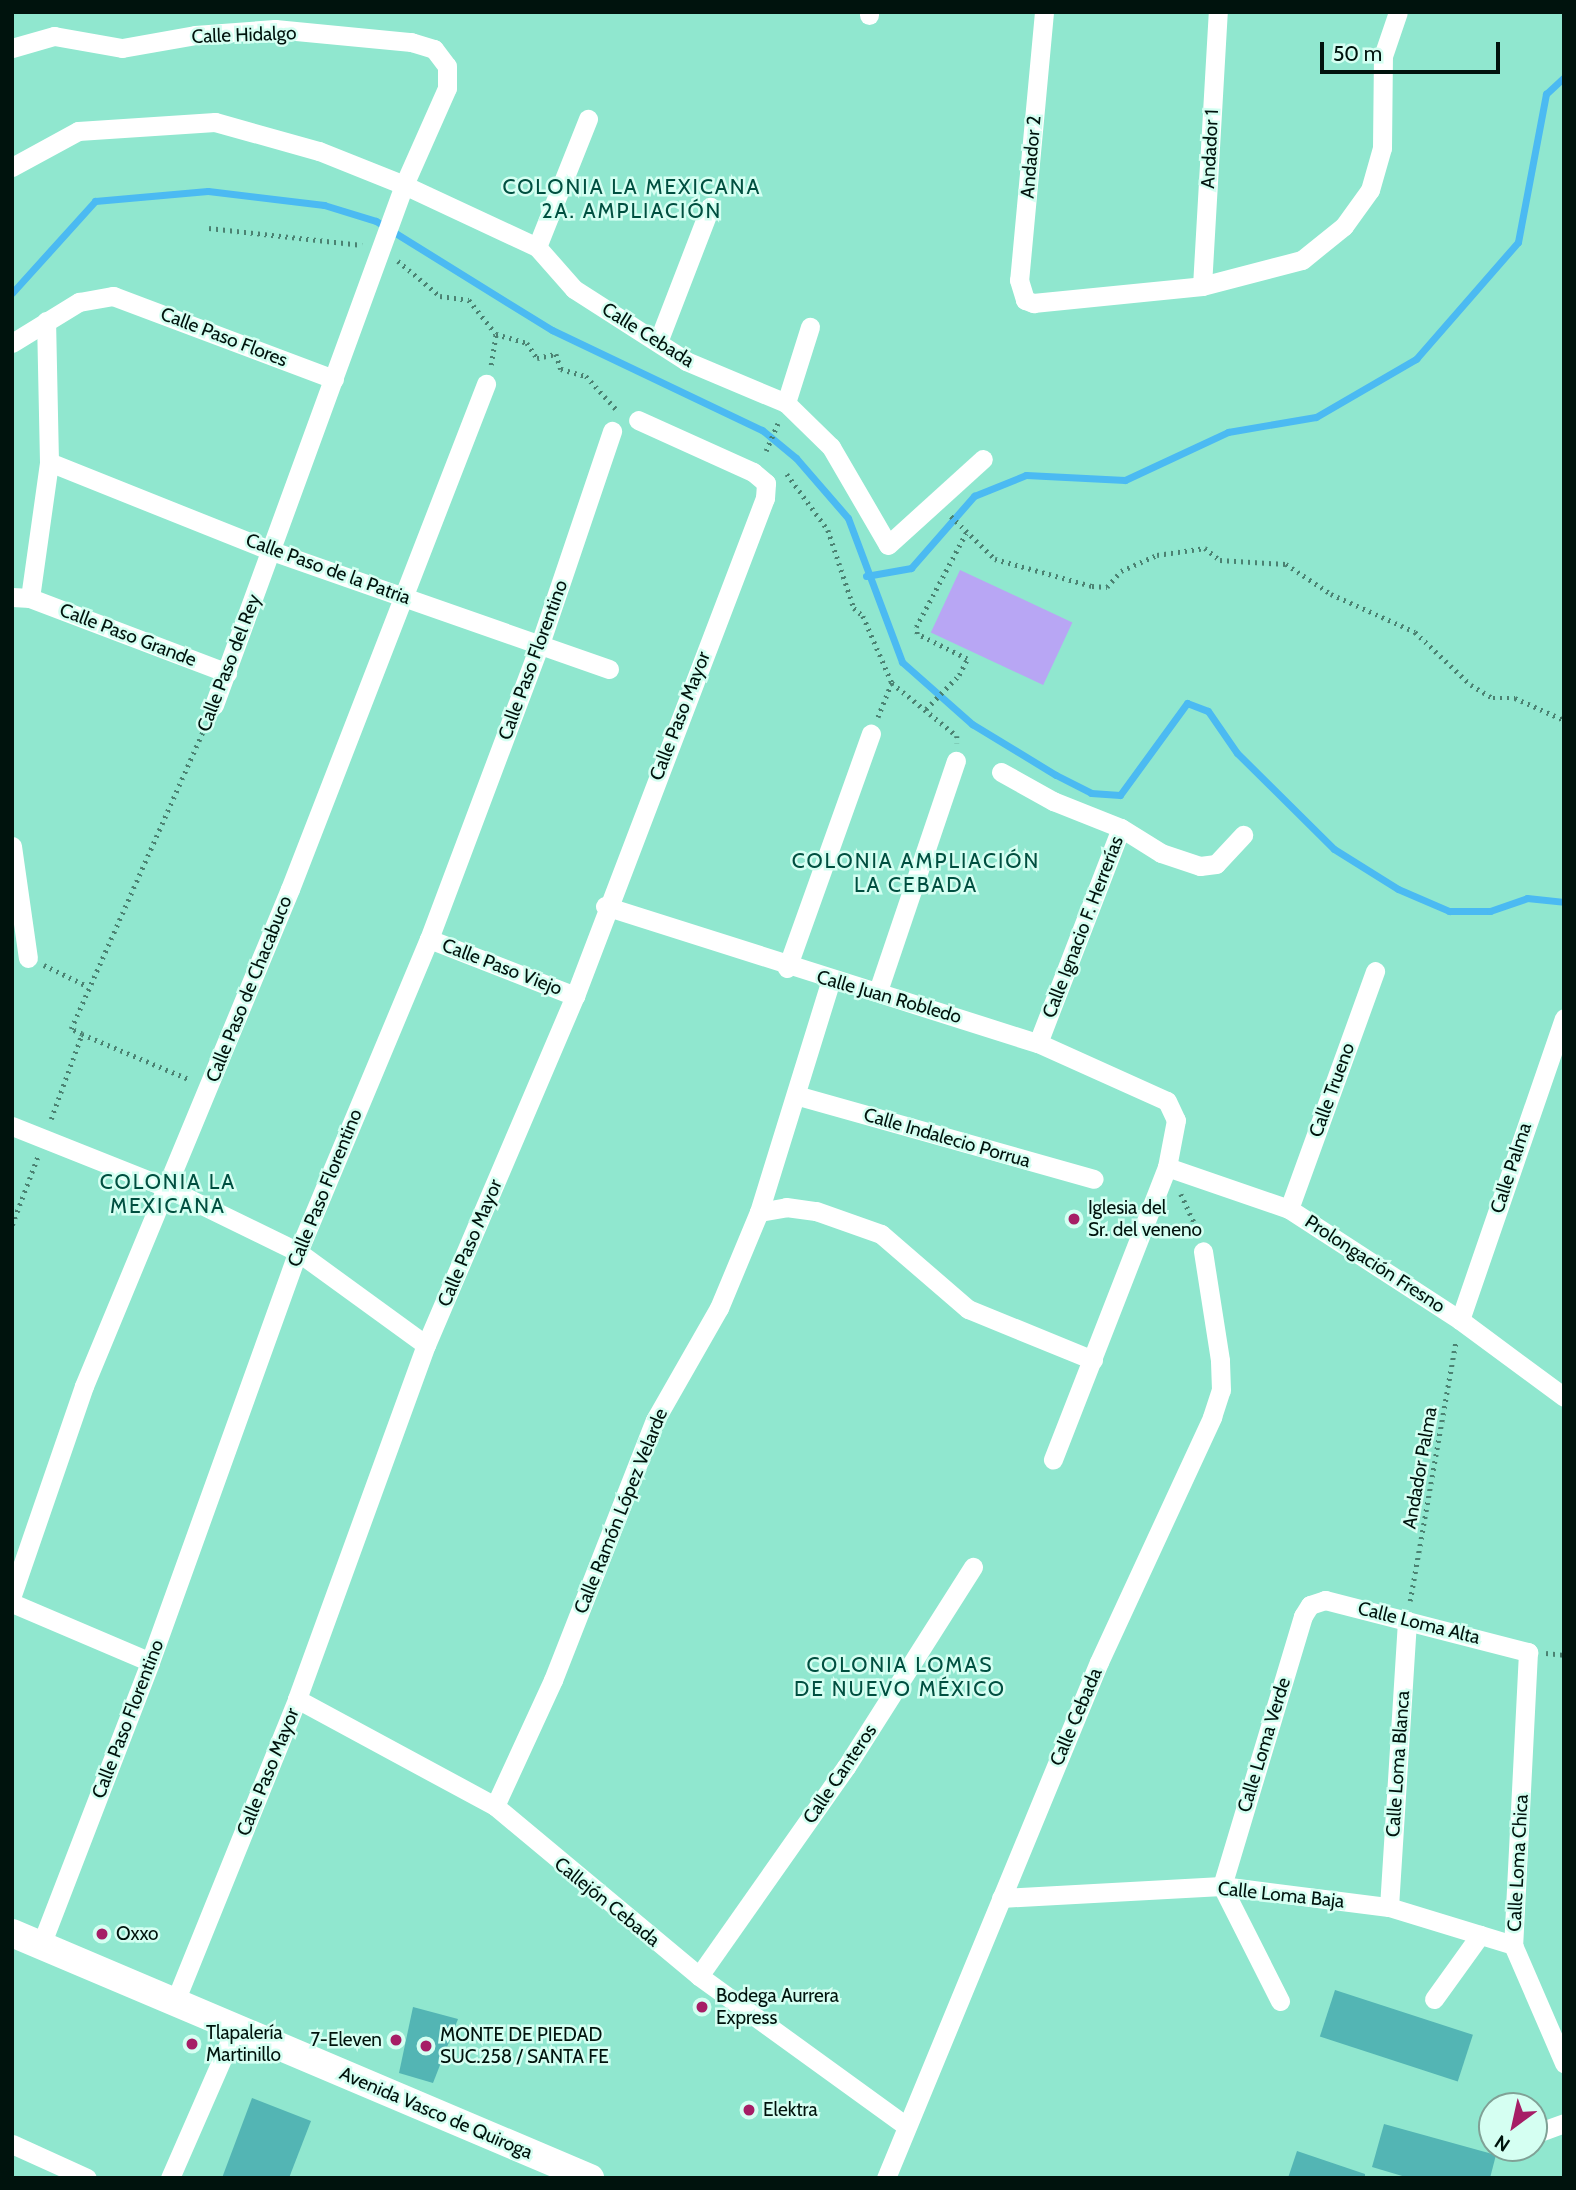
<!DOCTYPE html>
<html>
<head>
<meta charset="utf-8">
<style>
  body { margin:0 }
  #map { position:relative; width:1576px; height:2190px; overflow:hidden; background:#90e7cf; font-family:Cabin,sans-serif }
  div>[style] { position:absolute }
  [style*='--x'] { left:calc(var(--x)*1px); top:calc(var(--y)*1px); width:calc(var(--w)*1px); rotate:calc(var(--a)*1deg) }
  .green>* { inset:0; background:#b8a6f4; transform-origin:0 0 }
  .stream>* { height:7px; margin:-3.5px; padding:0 3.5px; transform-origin:3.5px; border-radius:3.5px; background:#4bbaf2 }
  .building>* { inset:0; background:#53b5b4; transform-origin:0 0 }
  .path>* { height:4.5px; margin-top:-2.25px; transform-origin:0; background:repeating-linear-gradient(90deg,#4b8272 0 2px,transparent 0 7px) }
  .minor>* { height:19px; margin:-9.5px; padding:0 9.5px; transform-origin:9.5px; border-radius:9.5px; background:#fff }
  .secondary>* { height:28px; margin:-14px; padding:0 14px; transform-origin:14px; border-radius:14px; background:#fff }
  .dots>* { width:19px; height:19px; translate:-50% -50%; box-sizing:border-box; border:4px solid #d5fff2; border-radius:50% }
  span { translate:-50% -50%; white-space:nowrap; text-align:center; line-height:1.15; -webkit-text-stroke:5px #d5fff2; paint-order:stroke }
  .street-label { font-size:19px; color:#00130d }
  .poi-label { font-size:19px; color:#00130d }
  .left { translate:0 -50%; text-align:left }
  .right { translate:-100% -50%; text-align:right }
  .neighbourhood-label { font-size:21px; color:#004f40; letter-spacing:2px }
  .frame { position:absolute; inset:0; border:14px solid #00130d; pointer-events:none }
  .north { position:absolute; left:1478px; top:2092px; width:70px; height:70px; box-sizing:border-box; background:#d5fff2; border:2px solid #80a196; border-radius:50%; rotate:213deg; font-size:19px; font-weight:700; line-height:28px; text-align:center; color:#00130d }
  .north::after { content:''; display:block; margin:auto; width:24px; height:32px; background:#a61e66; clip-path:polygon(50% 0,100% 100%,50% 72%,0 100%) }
  .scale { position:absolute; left:1320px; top:42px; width:180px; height:32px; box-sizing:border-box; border:4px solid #00130d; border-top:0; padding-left:9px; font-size:21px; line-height:24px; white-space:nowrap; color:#00130d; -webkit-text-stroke:5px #d5fff2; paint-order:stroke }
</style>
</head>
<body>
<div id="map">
  <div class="green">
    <div style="left:960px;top:570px;width:124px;height:69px;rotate:25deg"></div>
  </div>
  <div class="stream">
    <div style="--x:12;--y:293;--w:124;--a:-47.9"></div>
    <div style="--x:95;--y:201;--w:113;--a:-5.1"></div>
    <div style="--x:208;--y:191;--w:117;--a:6.9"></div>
    <div style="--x:324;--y:205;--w:54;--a:17.1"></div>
    <div style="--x:376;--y:221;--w:207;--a:31.8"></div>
    <div style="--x:552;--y:330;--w:233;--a:25.5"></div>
    <div style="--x:762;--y:430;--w:44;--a:39.5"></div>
    <div style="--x:796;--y:458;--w:79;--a:49.1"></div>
    <div style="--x:848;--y:518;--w:154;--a:69.4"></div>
    <div style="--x:902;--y:662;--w:94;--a:41.5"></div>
    <div style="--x:972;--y:724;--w:98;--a:31.3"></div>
    <div style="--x:1056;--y:775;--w:39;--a:27"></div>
    <div style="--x:1091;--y:793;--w:29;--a:4"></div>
    <div style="--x:1120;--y:795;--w:114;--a:-53.9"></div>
    <div style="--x:1187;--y:703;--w:22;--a:21"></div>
    <div style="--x:1208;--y:711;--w:51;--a:55.4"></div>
    <div style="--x:1237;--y:753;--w:136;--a:44.7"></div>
    <div style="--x:1334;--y:849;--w:75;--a:32"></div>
    <div style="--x:1398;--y:889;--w:56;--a:23.3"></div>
    <div style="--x:1449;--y:911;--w:41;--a:0"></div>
    <div style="--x:1490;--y:911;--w:39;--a:-19"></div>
    <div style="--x:1527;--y:898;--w:37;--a:6"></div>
    <div style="--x:866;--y:576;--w:46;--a:-10.1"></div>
    <div style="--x:911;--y:568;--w:96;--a:-48.8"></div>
    <div style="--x:974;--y:496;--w:56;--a:-22"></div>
    <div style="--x:1026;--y:475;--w:99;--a:2.9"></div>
    <div style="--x:1125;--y:480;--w:114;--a:-25"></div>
    <div style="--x:1228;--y:432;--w:89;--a:-9.7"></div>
    <div style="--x:1316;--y:417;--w:116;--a:-30.1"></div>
    <div style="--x:1416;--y:359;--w:155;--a:-48.9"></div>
    <div style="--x:1518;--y:242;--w:151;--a:-79.3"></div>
    <div style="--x:1546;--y:94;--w:25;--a:-43"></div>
  </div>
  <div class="building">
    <div style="left:1335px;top:1990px;width:145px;height:49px;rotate:18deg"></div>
    <div style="clip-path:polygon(413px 2007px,458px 2019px,433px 2083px,399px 2073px)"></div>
    <div style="clip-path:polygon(252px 2098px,311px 2121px,289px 2178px,222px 2178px)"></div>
    <div style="clip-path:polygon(1384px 2124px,1496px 2155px,1490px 2178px,1409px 2178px,1372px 2167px)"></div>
    <div style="clip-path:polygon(1297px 2151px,1365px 2174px,1365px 2178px,1288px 2178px)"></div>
  </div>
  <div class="path">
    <div style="--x:209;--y:228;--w:154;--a:6.3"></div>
    <div style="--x:398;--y:261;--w:55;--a:39.8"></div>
    <div style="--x:440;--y:296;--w:29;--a:8"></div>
    <div style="--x:469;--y:300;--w:43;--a:51.5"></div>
    <div style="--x:496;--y:334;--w:32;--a:16"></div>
    <div style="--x:527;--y:343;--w:18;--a:56"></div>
    <div style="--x:537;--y:358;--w:19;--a:-12"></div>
    <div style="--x:556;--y:354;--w:16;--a:72"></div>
    <div style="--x:561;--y:369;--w:26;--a:16"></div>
    <div style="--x:586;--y:376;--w:45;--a:47.7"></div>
    <div style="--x:491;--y:365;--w:31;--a:-81"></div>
    <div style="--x:766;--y:451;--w:30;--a:-67"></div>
    <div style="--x:787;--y:474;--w:69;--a:53.8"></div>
    <div style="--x:828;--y:530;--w:82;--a:71.6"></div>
    <div style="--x:854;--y:608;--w:12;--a:42"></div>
    <div style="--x:863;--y:616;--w:73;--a:66.6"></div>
    <div style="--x:892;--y:683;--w:37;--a:112"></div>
    <div style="--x:951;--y:516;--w:62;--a:44.3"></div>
    <div style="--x:995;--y:559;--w:101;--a:15.6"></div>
    <div style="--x:1092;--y:586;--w:15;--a:4"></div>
    <div style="--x:1107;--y:587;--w:21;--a:-49"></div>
    <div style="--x:1121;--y:571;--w:39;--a:-24"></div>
    <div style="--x:1157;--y:555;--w:49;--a:-8.3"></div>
    <div style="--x:1205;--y:548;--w:19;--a:39"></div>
    <div style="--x:1220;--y:560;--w:66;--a:3.5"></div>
    <div style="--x:1286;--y:564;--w:54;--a:33.7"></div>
    <div style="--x:1331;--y:594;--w:92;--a:24.3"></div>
    <div style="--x:1415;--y:632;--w:77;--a:43.4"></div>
    <div style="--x:1471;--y:685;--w:26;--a:31"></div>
    <div style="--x:1493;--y:698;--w:22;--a:0"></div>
    <div style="--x:1515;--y:698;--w:54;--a:24.2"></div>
    <div style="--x:892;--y:683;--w:84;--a:39.2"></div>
    <div style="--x:957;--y:736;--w:7;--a:90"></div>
    <div style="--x:926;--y:709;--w:47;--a:-45.9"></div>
    <div style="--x:959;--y:675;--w:18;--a:-63"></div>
    <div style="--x:967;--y:659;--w:56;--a:-153.4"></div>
    <div style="--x:917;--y:634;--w:7;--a:-98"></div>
    <div style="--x:916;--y:627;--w:106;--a:-62"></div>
    <div style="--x:44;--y:965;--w:48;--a:26"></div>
    <div style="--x:82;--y:1034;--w:118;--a:22.9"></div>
    <div style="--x:51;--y:1119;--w:90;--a:-70"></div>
    <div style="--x:82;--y:1034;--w:12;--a:-156"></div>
    <div style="--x:71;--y:1029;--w:336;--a:-66.1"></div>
    <div style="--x:1181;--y:1194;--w:43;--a:65.2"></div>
    <div style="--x:12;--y:1225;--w:74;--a:-69.4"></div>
    <div style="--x:1410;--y:1601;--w:264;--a:-80"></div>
    <div style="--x:1546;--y:1653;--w:18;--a:6"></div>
  </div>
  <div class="minor">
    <div style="--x:1044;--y:12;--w:269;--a:95.3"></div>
    <div style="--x:1019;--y:280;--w:21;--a:73"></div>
    <div style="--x:1025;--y:300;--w:9;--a:21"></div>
    <div style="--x:1033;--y:303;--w:170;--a:-5.7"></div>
    <div style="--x:1202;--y:286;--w:103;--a:-14.6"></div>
    <div style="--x:1302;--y:260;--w:54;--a:-39"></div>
    <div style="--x:1344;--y:226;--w:44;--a:-54.2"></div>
    <div style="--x:1370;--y:190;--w:44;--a:-74.1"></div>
    <div style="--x:1382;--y:148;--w:92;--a:-89.4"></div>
    <div style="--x:1383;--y:56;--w:46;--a:-71.2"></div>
    <div style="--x:869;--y:15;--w:3;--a:-90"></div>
    <div style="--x:12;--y:48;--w:44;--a:-15.9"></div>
    <div style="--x:54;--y:36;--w:69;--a:10"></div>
    <div style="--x:122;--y:48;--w:74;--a:-10.1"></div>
    <div style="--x:195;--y:35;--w:80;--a:-4.3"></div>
    <div style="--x:275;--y:29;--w:137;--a:5.5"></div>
    <div style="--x:411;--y:42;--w:24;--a:17"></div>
    <div style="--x:434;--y:49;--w:21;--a:53"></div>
    <div style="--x:447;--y:66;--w:22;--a:90"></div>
    <div style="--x:447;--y:88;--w:106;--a:113.9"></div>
    <div style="--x:404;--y:185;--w:554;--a:110.07"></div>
    <div style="--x:12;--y:167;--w:75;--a:-28.6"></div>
    <div style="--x:78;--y:131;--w:137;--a:-3.8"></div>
    <div style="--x:215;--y:122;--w:108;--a:15.6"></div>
    <div style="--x:319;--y:151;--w:92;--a:21.8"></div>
    <div style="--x:404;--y:185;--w:147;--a:25"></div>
    <div style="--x:537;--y:247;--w:56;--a:48.6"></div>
    <div style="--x:574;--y:289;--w:133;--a:32.7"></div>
    <div style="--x:686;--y:361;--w:108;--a:22.8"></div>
    <div style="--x:786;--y:403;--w:63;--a:44.4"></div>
    <div style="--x:831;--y:447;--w:113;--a:59.8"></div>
    <div style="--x:888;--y:545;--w:128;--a:-42.2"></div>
    <div style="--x:537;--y:247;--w:138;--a:-68.3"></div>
    <div style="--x:1202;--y:286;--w:274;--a:-86.7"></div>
    <div style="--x:658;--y:342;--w:145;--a:-68.9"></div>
    <div style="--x:12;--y:343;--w:79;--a:-31.5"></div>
    <div style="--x:79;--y:302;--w:35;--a:-10"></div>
    <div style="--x:113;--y:296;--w:236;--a:20.6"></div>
    <div style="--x:786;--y:403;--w:80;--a:-72.5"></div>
    <div style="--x:49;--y:462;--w:240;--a:21.8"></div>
    <div style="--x:272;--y:551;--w:357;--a:19.3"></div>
    <div style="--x:12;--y:597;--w:18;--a:3"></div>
    <div style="--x:30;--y:598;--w:211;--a:20.8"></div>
    <div style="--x:30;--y:598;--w:137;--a:-82"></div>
    <div style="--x:49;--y:462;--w:141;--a:-91.2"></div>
    <div style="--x:1001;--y:772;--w:60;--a:29.1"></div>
    <div style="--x:1053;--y:801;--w:73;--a:21.7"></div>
    <div style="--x:12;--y:846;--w:113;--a:81.9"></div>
    <div style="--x:605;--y:906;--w:454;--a:17.6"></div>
    <div style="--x:1038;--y:1043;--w:141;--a:24.2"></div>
    <div style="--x:1167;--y:1101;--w:21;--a:65"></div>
    <div style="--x:1176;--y:1120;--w:48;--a:100.8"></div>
    <div style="--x:1167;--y:1167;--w:314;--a:111.3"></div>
    <div style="--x:429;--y:939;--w:157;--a:21.3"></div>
    <div style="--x:787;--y:968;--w:249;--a:-70.3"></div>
    <div style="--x:878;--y:991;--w:243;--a:-71.3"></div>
    <div style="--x:1038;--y:1043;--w:230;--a:-68.9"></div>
    <div style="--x:1121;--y:828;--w:47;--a:32"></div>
    <div style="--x:1161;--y:853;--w:41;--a:18.4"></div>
    <div style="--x:1200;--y:866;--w:16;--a:-7"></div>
    <div style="--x:1216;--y:864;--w:40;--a:-47"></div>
    <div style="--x:799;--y:1096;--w:306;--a:15.7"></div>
    <div style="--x:12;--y:1126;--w:165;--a:21.7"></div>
    <div style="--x:165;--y:1187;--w:148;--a:26"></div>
    <div style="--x:298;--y:1252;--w:158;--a:36"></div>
    <div style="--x:1167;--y:1167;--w:129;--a:19"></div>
    <div style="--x:1289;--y:1209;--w:204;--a:33"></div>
    <div style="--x:1460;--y:1320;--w:129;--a:36.5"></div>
    <div style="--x:1289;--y:1209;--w:253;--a:-70.1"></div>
    <div style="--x:759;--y:1212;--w:27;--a:-10"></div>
    <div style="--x:786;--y:1207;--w:30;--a:8"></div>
    <div style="--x:816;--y:1211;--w:69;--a:19.5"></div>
    <div style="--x:881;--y:1234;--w:115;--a:40.8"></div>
    <div style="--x:968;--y:1309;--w:135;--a:22.2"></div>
    <div style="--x:1460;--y:1320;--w:319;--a:-71"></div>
    <div style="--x:12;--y:1595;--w:221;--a:-71"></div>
    <div style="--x:84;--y:1386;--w:538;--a:-67.49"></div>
    <div style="--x:290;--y:889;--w:542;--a:-68.79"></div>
    <div style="--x:12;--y:1603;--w:150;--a:23.1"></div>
    <div style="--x:297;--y:1699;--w:225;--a:28.4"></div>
    <div style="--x:495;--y:1806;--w:266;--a:39.8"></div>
    <div style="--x:699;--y:1976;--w:256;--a:35.9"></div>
    <div style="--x:495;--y:1806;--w:139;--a:-65.3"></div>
    <div style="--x:553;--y:1680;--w:279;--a:-68.6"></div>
    <div style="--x:655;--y:1420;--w:129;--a:-60.3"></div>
    <div style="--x:719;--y:1308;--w:104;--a:-67.4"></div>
    <div style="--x:759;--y:1212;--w:243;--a:-72.8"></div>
    <div style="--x:1001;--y:1898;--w:221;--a:-3.1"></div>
    <div style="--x:1222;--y:1886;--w:168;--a:7.2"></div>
    <div style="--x:1389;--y:1907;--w:130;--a:17"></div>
    <div style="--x:1389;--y:1907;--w:287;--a:-86.4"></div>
    <div style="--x:41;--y:1945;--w:303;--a:-68.9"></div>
    <div style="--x:150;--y:1662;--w:436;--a:-70.2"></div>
    <div style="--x:298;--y:1252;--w:339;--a:-67.3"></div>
    <div style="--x:429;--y:939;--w:315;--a:-69.4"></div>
    <div style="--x:540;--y:644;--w:225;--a:-71.3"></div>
    <div style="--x:699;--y:1976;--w:256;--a:-54.9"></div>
    <div style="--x:846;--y:1767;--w:237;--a:-57.6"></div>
    <div style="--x:1434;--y:1999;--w:79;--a:-54.3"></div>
    <div style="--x:1280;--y:2001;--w:129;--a:-116.8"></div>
    <div style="--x:1222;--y:1886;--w:282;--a:-73.3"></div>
    <div style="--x:1303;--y:1616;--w:13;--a:-58"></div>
    <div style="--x:1310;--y:1605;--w:16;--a:-18"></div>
    <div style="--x:1325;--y:1600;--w:210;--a:14.4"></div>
    <div style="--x:1528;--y:1652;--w:293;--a:92.9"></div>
    <div style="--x:1513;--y:1945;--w:129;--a:66.6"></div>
    <div style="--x:174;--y:2004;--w:329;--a:-68"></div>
    <div style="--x:297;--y:1699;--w:377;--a:-70"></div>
    <div style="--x:426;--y:1345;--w:379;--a:-66.9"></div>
    <div style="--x:575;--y:996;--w:533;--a:-69.12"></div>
    <div style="--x:765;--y:498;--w:15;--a:-86"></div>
    <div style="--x:766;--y:483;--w:17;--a:-140"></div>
    <div style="--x:753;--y:472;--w:126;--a:-155.7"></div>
    <div style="--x:1534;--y:2134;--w:32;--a:-20"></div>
    <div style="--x:12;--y:2144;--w:82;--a:24.4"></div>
    <div style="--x:170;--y:2178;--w:163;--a:-66.4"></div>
    <div style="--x:886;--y:2178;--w:558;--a:-67.57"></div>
    <div style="--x:1099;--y:1662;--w:270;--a:-65.2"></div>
    <div style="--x:1212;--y:1417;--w:28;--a:-72"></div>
    <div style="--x:1221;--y:1390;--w:30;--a:-92"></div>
    <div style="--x:1220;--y:1360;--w:110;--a:-98.9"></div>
  </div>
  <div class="secondary">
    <div style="--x:12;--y:1933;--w:628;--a:22.97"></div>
  </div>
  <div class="dots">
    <div style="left:1074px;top:1219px;background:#a61e66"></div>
    <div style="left:102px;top:1934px;background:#a61e66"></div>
    <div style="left:702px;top:2007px;background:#a61e66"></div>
    <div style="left:396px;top:2040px;background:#a61e66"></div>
    <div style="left:192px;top:2044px;background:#a61e66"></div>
    <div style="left:426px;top:2046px;background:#a61e66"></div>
    <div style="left:749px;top:2110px;background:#a61e66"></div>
  </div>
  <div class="street-label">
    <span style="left:244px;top:35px;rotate:-2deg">Calle Hidalgo</span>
    <span style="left:1210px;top:149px;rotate:-87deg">Andador 1</span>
    <span style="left:1031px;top:157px;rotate:-85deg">Andador 2</span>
    <span style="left:648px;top:335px;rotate:32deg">Calle Cebada</span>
    <span style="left:224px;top:337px;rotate:21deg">Calle Paso Flores</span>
    <span style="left:328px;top:569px;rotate:20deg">Calle Paso de la Patria</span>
    <span style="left:128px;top:635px;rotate:21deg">Calle Paso Grande</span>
    <span style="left:533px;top:660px;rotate:-70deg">Calle Paso Florentino</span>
    <span style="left:229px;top:663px;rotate:-69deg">Calle Paso del Rey</span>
    <span style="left:680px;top:716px;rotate:-69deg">Calle Paso Mayor</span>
    <span style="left:1083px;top:927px;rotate:-69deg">Calle Ignacio F. Herrerías</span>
    <span style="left:502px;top:967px;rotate:21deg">Calle Paso Viejo</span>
    <span style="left:249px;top:989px;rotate:-68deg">Calle Paso de Chacabuco</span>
    <span style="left:889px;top:997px;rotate:16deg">Calle Juan Robledo</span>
    <span style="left:1332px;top:1090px;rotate:-70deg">Calle Trueno</span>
    <span style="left:947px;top:1138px;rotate:16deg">Calle Indalecio Porrua</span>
    <span style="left:1511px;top:1168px;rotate:-72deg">Calle Palma</span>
    <span style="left:325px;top:1188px;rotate:-68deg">Calle Paso Florentino</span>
    <span style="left:470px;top:1243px;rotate:-67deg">Calle Paso Mayor</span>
    <span style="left:1375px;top:1264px;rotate:33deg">Prolongación Fresno</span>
    <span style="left:1420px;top:1468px;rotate:-80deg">Andador Palma</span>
    <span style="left:621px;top:1511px;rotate:-68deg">Calle Ramón López Velarde</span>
    <span style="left:1419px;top:1623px;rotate:14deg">Calle Loma Alta</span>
    <span style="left:1076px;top:1717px;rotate:-67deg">Calle Cebada</span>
    <span style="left:128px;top:1719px;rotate:-69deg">Calle Paso Florentino</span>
    <span style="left:1264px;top:1745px;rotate:-73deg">Calle Loma Verde</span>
    <span style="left:1398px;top:1764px;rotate:-86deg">Calle Loma Blanca</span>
    <span style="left:268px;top:1772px;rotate:-68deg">Calle Paso Mayor</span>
    <span style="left:840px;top:1774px;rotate:-56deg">Calle Canteros</span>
    <span style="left:1518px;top:1863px;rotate:-87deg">Calle Loma Chica</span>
    <span style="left:1281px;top:1895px;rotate:6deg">Calle Loma Baja</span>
    <span style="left:607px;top:1902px;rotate:39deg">Callejón Cebada</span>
    <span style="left:436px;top:2113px;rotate:23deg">Avenida Vasco de Quiroga</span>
  </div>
  <div class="poi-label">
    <span class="left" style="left:1088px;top:1219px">Iglesia del<br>Sr. del veneno</span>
    <span class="left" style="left:116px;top:1934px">Oxxo</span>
    <span class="left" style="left:716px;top:2007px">Bodega Aurrera<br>Express</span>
    <span class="left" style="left:206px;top:2044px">Tlapalería<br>Martinillo</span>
    <span class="left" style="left:440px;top:2046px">MONTE DE PIEDAD<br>SUC.258 / SANTA FE</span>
    <span class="right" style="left:382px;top:2040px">7-Eleven</span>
    <span class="left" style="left:763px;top:2110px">Elektra</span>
  </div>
  <div class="neighbourhood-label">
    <span style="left:632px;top:199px">COLONIA LA MEXICANA<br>2A. AMPLIACIÓN</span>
    <span style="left:916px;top:873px">COLONIA AMPLIACIÓN<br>LA CEBADA</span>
    <span style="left:168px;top:1194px">COLONIA LA<br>MEXICANA</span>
    <span style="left:900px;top:1677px">COLONIA LOMAS<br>DE NUEVO MÉXICO</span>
  </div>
  <div class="frame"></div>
  <div class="north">N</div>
  <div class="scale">50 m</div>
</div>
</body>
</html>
